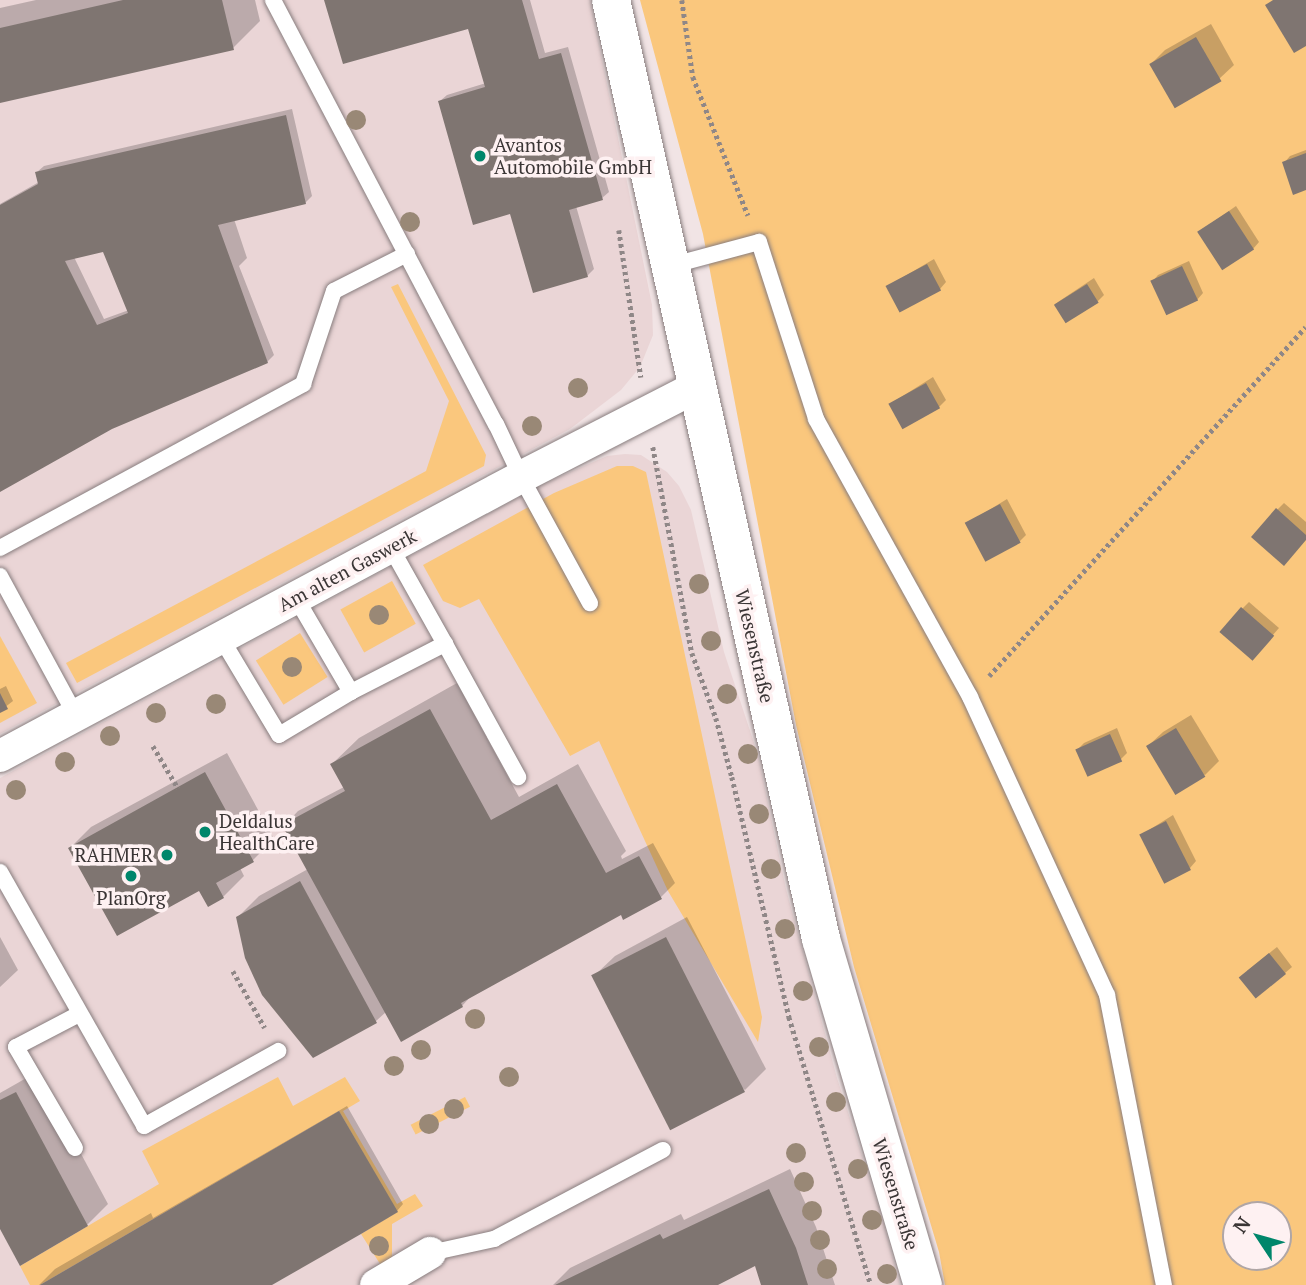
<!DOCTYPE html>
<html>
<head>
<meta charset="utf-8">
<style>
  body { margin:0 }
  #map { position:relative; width:1306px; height:1285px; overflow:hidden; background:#f1e4e5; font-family:"PT Serif",serif }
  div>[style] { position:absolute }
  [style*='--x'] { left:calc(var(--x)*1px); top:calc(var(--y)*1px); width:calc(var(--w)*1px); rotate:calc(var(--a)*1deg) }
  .built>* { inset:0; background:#ead5d6 }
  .green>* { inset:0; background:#fac77d; transform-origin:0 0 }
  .shadow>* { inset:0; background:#0003 }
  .building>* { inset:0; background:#7f7571; transform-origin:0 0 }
  .path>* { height:4.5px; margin-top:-2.25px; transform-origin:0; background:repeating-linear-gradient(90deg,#8f8787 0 3.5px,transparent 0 7px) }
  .roads { filter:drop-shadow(0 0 2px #887d7e) drop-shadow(0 0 2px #887d7e) }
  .lane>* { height:16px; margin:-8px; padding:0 8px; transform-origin:8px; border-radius:8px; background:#fff }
  .street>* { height:32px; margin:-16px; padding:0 16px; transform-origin:16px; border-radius:16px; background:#fff }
  .secondary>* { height:38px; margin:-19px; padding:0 19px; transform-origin:19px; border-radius:19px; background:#fff }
  .trees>* { width:20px; height:20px; margin:-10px; border-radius:50%; background:#998876 }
  .dots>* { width:19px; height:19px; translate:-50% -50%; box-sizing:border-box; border:4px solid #fef1f2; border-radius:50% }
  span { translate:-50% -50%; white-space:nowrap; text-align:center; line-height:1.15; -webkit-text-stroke:7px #fef1f2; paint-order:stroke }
  .poi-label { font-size:19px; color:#3a3535 }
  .left { translate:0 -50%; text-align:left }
  .right { translate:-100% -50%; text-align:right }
  .street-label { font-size:19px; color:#3a3535 }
  .north { position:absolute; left:1222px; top:1201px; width:70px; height:70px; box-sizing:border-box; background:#fef1f2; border:2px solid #b0a6a6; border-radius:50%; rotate:306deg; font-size:19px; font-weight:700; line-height:28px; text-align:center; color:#3a3535 }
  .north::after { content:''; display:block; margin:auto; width:24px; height:32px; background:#00866b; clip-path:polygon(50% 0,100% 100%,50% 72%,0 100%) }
</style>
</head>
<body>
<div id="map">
  <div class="built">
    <div style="clip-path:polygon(0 0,590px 0,652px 305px,653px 335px,640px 367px,621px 390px,570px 429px,0 734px)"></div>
    <div style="clip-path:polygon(625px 454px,641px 455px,667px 472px,679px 486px,691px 510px,724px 652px,758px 755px,786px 889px,837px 1078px,882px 1217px,900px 1285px,0 1285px,0 778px,543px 484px,607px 456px)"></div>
  </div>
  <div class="green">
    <div style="clip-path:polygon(evenodd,640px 0,1306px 0,1306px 1285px,945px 1285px,939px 1252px,854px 967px,796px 725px,703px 234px,640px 0,1236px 1215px,1278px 1215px,1278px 1257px,1236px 1257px,1236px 1215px)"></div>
    <div style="clip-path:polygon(398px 284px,486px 455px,484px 466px,77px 683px,66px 663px,426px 471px,449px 401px,391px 287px)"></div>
    <div style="clip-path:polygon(617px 466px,633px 466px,646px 472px,762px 1017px,758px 1042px,668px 891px,599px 741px,570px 756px,479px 599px,460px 608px,443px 601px,423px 565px,554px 493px)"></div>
    <div style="left:392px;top:581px;width:49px;height:59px;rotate:61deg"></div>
    <div style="left:300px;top:633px;width:52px;height:52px;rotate:58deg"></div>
    <div style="clip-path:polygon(0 636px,37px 703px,0 723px)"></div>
    <div style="clip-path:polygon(278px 1077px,293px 1106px,345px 1077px,360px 1101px,343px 1111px,397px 1204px,415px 1194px,423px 1206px,392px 1224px,392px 1261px,382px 1267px,361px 1234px,397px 1212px,339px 1111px,40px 1285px,30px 1285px,20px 1266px,159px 1184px,142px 1151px)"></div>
    <div style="left:465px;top:1097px;width:11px;height:61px;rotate:63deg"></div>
  </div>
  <div class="shadow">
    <div style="clip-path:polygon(36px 0,255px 0,260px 21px,233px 48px,0 101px,0 8px)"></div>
    <div style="clip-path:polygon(326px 0,530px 0,545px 53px,568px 47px,609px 192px,602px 198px,576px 206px,594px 269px,587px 276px,512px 212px,440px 101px,447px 95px,486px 83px,470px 27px)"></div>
    <div style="clip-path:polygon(1211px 24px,1234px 65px,1219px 79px,1151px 64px,1165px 50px)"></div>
    <div style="clip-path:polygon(evenodd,292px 109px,312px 196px,305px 203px,234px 219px,247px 258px,239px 266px,274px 355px,267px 362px,111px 427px,0 490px,0 204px,39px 182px,37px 172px,44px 166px,292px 109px,104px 250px,129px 310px,104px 319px,74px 257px,104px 250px)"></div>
    <div style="clip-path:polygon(1306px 150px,1306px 188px,1284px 163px,1290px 156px)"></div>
    <div style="clip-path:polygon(1236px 206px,1259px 242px,1253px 249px,1199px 232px)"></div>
    <div style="clip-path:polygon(934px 259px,946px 282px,940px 289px,888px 286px)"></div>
    <div style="clip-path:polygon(1189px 261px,1203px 293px,1197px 300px,1152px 282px,1158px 275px)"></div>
    <div style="clip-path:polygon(1094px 278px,1104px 295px,1097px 302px,1055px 304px)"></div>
    <div style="clip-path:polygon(933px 377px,946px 400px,939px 407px,890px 404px)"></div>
    <div style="clip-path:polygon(1007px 499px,1026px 535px,1020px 541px,968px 523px)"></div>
    <div style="clip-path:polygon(1284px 503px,1306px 522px,1306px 539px,1277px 510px)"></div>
    <div style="clip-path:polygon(1249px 602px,1279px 628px,1258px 652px,1242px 609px)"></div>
    <div style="clip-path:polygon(457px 683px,519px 797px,578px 764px,626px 851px,621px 856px,622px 859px,653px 843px,675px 883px,661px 897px,622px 913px,473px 994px,462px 1006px,386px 1012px,376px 1021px,314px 1056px,238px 917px,259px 896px,308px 869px,284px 826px,298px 811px,344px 787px,332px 764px,359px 738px)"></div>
    <div style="clip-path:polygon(6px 686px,13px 701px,0 711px,0 689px)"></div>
    <div style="clip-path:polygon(1191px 715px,1219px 761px,1205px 775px,1148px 746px,1163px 732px)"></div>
    <div style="clip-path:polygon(1117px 728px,1127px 753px,1121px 759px,1077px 750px,1084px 743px)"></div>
    <div style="clip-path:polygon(227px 753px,274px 839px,253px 860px,240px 868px,244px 876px,223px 897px,208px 905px,200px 889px,70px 848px,91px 827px)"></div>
    <div style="clip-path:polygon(1173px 815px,1196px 861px,1190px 868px,1141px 835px)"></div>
    <div style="clip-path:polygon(687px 917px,766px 1069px,745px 1090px,594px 976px,615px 956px)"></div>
    <div style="clip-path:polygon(0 937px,18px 970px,0 987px)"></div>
    <div style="clip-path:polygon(1277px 947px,1292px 967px,1285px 973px,1247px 971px)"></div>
    <div style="clip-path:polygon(37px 1072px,108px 1204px,87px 1225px,0 1225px,0 1093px)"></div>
    <div style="clip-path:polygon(347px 1106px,403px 1204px,397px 1211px,268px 1285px,39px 1285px,55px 1269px,151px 1213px,153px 1218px)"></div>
    <div style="clip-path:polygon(790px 1169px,816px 1227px,835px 1285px,763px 1285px,756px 1264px,713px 1285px,553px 1285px,570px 1268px,681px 1214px,684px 1220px)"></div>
  </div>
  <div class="building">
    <div style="clip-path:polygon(123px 0,222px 0,234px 50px,0 103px,0 28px)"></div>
    <div style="clip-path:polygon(324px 0,522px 0,539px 59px,561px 53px,603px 200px,569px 210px,588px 277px,533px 293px,510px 214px,473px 225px,438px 101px,485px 87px,468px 29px,343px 64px)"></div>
    <div style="clip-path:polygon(1273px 0,1306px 0,1306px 46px,1294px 53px,1265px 5px)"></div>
    <div style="left:1196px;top:37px;width:51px;height:54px;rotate:60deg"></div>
    <div style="clip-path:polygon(evenodd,286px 115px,306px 204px,218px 225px,268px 363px,112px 429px,0 492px,0 205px,38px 184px,35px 172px,286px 115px,103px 252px,128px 313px,97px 325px,65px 261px,103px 252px)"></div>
    <div style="clip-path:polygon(1306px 153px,1306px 190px,1293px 195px,1282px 162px)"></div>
    <div style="left:1229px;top:211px;width:46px;height:38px;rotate:57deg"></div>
    <div style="left:927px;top:264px;width:30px;height:47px;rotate:62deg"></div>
    <div style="left:1182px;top:266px;width:38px;height:35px;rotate:65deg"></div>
    <div style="left:1087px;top:284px;width:22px;height:39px;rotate:58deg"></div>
    <div style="left:926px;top:383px;width:29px;height:43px;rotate:61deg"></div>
    <div style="left:1000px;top:504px;width:44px;height:40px;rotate:62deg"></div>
    <div style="clip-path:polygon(1276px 508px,1306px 535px,1306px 540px,1284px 566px,1251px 537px)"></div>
    <div style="left:1241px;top:607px;width:44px;height:33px;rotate:41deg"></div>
    <div style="clip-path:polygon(0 693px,8px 709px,0 713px)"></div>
    <div style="clip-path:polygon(430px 709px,491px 820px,557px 784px,606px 873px,639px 856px,662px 899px,623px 920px,621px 915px,461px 1003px,463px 1007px,401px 1042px,282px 825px,345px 791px,330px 764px)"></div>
    <div style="left:1176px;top:728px;width:57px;height:35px;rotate:59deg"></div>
    <div style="left:1110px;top:734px;width:30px;height:38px;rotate:66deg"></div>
    <div style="clip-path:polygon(205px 772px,254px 862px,216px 883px,224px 898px,208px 907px,199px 891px,117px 936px,68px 848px)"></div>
    <div style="left:1166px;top:821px;width:55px;height:30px;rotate:63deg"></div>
    <div style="clip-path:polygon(300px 881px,377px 1023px,313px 1058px,262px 995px,245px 958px,236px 917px)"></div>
    <div style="left:666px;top:937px;width:174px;height:84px;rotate:63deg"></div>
    <div style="left:1269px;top:953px;width:27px;height:39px;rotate:51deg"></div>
    <div style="clip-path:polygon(16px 1092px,88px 1226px,20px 1266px,0 1229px,0 1100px)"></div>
    <div style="clip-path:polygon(339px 1111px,398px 1212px,361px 1234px,272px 1285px,40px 1285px)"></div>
    <div style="clip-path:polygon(769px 1189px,796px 1248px,808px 1285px,761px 1285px,755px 1266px,718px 1285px,555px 1285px,660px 1234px,663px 1239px)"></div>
  </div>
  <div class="path">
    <div style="--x:682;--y:0;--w:78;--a:81.9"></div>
    <div style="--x:693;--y:77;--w:149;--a:68.3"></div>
    <div style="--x:619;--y:230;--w:149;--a:81.5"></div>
    <div style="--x:653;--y:447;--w:210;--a:79.3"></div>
    <div style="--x:692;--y:653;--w:69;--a:69.7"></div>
    <div style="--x:716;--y:718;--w:61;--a:74.8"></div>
    <div style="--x:732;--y:777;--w:247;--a:76.6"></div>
    <div style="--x:789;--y:1017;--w:280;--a:73"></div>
    <div style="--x:989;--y:676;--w:471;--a:-47.8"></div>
    <div style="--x:153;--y:746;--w:49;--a:59.2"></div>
    <div style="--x:233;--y:971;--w:65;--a:60.7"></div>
  </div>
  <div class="roads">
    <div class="lane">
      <div style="--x:273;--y:0;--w:479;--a:62.3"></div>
      <div style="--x:496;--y:424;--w:59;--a:64.7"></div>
      <div style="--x:521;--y:477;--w:144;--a:61.3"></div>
      <div style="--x:670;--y:266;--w:92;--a:-15.1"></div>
      <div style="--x:759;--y:242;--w:186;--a:72.1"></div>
      <div style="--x:816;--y:419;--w:318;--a:61"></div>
      <div style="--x:970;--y:697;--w:328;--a:65.3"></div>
      <div style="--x:1107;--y:995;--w:296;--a:78.9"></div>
      <div style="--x:0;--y:548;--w:345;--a:-28.4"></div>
      <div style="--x:303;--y:384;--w:98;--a:-71.6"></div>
      <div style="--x:334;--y:291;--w:82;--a:-26.9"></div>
      <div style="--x:0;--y:576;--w:157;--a:61.5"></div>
      <div style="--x:296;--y:598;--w:109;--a:59.7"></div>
      <div style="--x:221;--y:638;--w:113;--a:59.1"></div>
      <div style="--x:279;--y:735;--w:84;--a:-30.8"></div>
      <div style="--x:351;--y:692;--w:106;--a:-27.1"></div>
      <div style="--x:445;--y:644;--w:112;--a:-119.3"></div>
      <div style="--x:445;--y:644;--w:152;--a:61.2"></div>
      <div style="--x:0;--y:872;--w:292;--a:60.4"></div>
      <div style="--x:144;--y:1126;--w:154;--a:-29.2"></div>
      <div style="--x:75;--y:1148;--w:117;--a:-120.3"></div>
      <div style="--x:16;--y:1047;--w:71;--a:-27.6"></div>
      <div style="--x:430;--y:1253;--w:66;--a:-12.3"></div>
      <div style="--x:494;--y:1239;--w:191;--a:-27.8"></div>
    </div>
    <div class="street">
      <div style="--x:0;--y:756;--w:591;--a:-28.17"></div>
      <div style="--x:521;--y:477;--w:197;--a:-27.2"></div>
      <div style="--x:376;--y:1285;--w:63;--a:-30.7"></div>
    </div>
    <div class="secondary">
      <div style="--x:611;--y:0;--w:962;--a:77.39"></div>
      <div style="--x:821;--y:939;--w:361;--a:73.6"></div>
    </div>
  </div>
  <div class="trees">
    <div style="left:356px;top:120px"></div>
    <div style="left:410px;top:222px"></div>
    <div style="left:578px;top:388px"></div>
    <div style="left:532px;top:426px"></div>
    <div style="left:699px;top:584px"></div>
    <div style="left:379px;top:615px"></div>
    <div style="left:711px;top:641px"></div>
    <div style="left:292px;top:667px"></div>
    <div style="left:727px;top:694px"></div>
    <div style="left:216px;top:704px"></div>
    <div style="left:156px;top:713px"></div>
    <div style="left:110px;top:736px"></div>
    <div style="left:748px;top:754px"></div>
    <div style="left:65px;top:762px"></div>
    <div style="left:16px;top:790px"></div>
    <div style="left:759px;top:814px"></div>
    <div style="left:771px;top:869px"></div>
    <div style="left:785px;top:929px"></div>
    <div style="left:803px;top:991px"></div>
    <div style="left:475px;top:1019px"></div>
    <div style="left:819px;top:1047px"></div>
    <div style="left:421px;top:1050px"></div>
    <div style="left:394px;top:1066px"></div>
    <div style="left:509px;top:1077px"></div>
    <div style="left:836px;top:1102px"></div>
    <div style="left:454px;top:1109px"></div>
    <div style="left:429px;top:1124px"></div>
    <div style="left:796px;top:1153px"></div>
    <div style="left:858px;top:1169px"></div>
    <div style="left:804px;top:1182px"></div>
    <div style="left:812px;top:1211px"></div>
    <div style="left:872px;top:1220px"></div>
    <div style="left:820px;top:1240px"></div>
    <div style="left:379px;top:1246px"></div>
    <div style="left:827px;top:1269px"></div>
    <div style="left:887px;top:1274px"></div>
  </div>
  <div class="dots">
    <div style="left:480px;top:156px;background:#00866b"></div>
    <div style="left:205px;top:832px;background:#00866b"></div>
    <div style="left:167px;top:855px;background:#00866b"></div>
    <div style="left:131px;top:876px;background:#00866b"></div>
  </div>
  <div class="poi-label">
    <span class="left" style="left:494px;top:156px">Avantos<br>Automobile GmbH</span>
    <span class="left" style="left:219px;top:832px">Deldalus<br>HealthCare</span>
    <span class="right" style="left:153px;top:855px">RAHMER</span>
    <span style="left:131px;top:898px">PlanOrg</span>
  </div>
  <div class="street-label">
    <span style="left:347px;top:570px;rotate:-28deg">Am alten Gaswerk</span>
    <span style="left:755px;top:646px;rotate:77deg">Wiesenstraße</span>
    <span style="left:896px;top:1194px;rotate:73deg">Wiesenstraße</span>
  </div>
  <div class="north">N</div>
</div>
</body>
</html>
